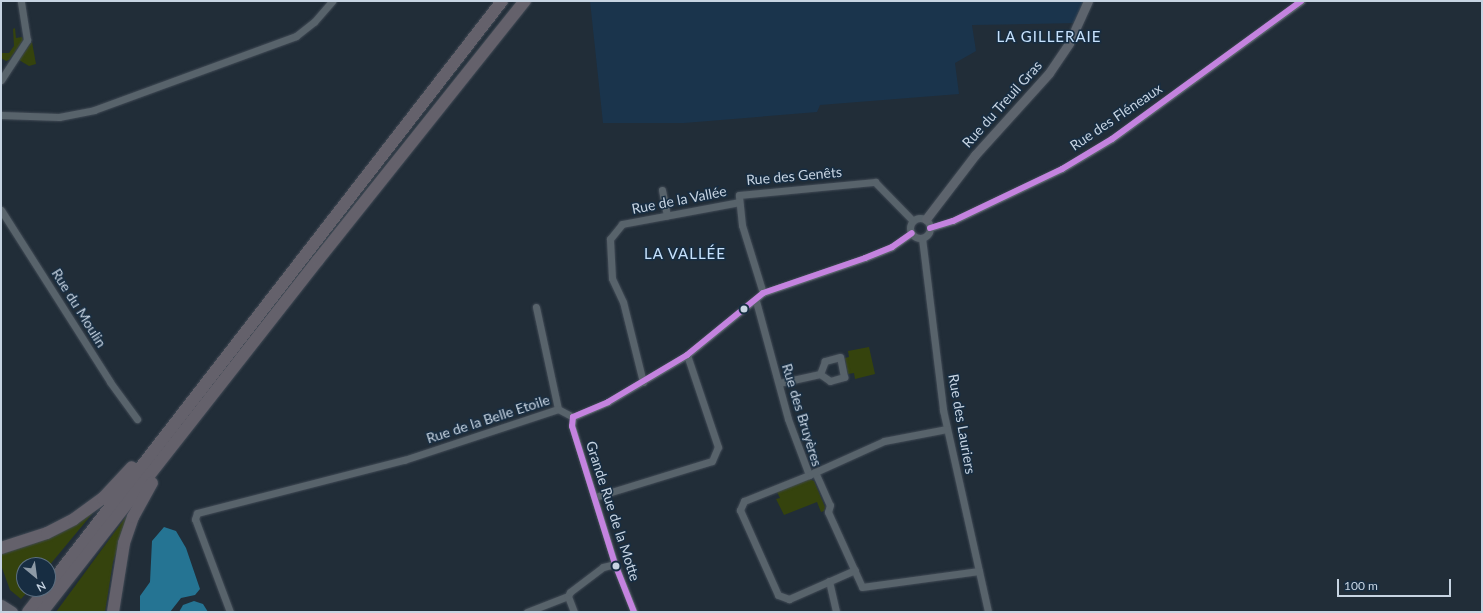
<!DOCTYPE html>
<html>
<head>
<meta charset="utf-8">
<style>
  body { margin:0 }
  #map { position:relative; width:1483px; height:613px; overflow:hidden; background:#212d38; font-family:Lato,sans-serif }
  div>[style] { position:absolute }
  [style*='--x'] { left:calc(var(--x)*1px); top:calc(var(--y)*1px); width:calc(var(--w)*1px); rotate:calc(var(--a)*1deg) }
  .built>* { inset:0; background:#1a344c }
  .green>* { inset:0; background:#35430d }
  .water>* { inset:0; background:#257493 }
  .roads { filter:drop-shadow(0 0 1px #414a55) drop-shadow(0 0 1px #414a55) }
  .street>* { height:7px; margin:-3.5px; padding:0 3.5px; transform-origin:3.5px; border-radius:3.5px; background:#58636b }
  .street>.ring { margin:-3.5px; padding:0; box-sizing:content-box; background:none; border:7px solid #58636b; border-radius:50% }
  .secondary>* { height:9px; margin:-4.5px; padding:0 4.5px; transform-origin:4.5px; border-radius:4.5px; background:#5d646d }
  .primary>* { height:11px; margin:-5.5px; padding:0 5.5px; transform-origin:5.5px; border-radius:5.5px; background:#62646e }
  .highway>* { height:12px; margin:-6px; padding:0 6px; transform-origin:6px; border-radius:6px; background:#64616b }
  .bus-1>* { height:6px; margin:-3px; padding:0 3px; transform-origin:3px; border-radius:3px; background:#c483df }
  .dots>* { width:11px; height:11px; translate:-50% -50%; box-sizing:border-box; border:2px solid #172d42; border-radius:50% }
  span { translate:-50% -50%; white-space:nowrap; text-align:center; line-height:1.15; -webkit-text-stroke:3px #172d42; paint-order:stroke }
  .street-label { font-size:14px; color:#c7d4e2 }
  .neighbourhood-label { font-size:15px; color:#c7e2fd; letter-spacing:1px }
  .frame { position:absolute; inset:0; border:2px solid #c7d4e2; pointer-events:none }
  .north { position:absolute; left:16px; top:557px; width:40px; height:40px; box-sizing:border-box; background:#172d42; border:1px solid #5d7082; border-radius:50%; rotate:151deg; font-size:11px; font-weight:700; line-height:16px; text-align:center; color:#c7d4e2 }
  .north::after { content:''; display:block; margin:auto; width:14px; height:18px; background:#8d9aa6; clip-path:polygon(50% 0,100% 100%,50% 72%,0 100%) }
  .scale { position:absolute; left:1337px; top:579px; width:114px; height:18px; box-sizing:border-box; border:2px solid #c7d4e2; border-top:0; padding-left:5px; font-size:12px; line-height:14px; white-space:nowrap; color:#c7d4e2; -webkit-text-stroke:3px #172d42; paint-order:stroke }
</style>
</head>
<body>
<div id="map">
  <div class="built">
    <div style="clip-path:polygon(590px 1px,1088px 1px,1078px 23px,972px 25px,976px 51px,955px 63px,959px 94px,820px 105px,817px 112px,684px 123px,603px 123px)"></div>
  </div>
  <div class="green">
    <div style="clip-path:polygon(15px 28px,16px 38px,22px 37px,23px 40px,9px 60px,6px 61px,1px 58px,1px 53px,9px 53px,14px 46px,13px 29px)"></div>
    <div style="clip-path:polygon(32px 42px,36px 64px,29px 66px,19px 60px)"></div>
    <div style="clip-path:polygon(869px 347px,875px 374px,855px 379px,854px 373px,848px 374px,845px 358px,849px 357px,848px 351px)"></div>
    <div style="clip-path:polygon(809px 479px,814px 481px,825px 507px,824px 511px,821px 512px,817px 502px,784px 515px,776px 499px,780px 498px,777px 492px)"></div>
    <div style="clip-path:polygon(97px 508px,48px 567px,24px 565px,24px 589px,30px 589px,21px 599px,10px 590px,1px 565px,1px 554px,35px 542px)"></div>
    <div style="clip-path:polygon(130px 511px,113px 562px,105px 612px,56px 612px)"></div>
  </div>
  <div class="water">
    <div style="clip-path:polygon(164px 527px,176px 531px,186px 548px,200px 589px,195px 595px,181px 598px,170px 612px,140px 612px,140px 596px,150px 582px,152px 541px)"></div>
    <div style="clip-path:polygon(194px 601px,203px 604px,208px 612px,179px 612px,183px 605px)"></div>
  </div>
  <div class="roads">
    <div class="street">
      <div style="--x:1;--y:80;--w:48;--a:-57"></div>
      <div style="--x:27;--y:40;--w:39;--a:-99"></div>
      <div style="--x:1;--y:115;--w:58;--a:2"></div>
      <div style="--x:59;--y:117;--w:36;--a:-11"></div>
      <div style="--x:94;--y:110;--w:215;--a:-20.1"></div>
      <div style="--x:296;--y:36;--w:23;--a:-38"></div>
      <div style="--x:314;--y:22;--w:28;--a:-49"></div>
      <div style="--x:662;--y:190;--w:26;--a:79"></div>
      <div style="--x:1;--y:210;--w:204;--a:57.6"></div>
      <div style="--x:110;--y:382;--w:46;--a:53.9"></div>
      <div class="ring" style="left:910px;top:218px;width:13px;height:13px"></div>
      <div style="--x:930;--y:228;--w:24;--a:-17"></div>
      <div style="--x:953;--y:221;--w:121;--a:-25.5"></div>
      <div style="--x:1062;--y:169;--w:58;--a:-31"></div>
      <div style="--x:1112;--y:139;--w:234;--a:-36.1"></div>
      <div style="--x:922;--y:238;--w:173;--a:83"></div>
      <div style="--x:943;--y:410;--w:207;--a:77.4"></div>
      <div style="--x:763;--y:293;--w:71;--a:-107.2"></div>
      <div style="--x:742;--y:225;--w:30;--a:-96"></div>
      <div style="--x:739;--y:195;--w:137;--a:-5.5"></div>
      <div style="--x:875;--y:182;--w:54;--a:45.7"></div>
      <div style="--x:756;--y:301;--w:122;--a:74.8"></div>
      <div style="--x:788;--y:419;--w:60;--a:69.4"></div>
      <div style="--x:809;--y:475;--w:70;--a:158.2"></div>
      <div style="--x:744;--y:501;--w:10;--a:114"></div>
      <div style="--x:740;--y:510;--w:93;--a:65.9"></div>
      <div style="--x:778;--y:595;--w:12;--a:20"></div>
      <div style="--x:789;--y:599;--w:72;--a:-23.7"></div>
      <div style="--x:536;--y:307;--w:104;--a:77.8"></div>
      <div style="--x:643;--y:382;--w:82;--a:-104"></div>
      <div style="--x:623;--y:302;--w:26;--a:-115"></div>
      <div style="--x:612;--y:278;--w:39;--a:-93"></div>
      <div style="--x:610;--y:239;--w:19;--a:-51"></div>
      <div style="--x:622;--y:224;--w:119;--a:-10.6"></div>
      <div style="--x:779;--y:383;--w:42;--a:-12.4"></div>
      <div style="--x:820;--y:374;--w:12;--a:35"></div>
      <div style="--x:830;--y:381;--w:15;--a:-16"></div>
      <div style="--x:844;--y:377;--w:20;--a:-101"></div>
      <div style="--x:840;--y:357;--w:16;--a:165"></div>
      <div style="--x:825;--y:361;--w:14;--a:111"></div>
      <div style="--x:573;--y:417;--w:38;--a:-23"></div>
      <div style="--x:608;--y:402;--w:92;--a:-30.7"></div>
      <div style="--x:687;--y:355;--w:98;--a:-39.2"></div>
      <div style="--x:763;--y:293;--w:108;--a:-18.9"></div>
      <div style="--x:865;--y:258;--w:29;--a:-22"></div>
      <div style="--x:892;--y:247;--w:24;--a:-35"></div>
      <div style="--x:573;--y:417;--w:9;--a:96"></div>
      <div style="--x:572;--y:426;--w:145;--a:72.7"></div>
      <div style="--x:615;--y:564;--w:52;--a:68.4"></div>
      <div style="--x:815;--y:472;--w:36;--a:66"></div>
      <div style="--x:830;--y:505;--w:7;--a:106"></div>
      <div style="--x:828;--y:512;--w:82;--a:65.6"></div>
      <div style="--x:862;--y:587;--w:118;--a:-7.8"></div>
      <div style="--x:811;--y:474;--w:80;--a:-24.3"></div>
      <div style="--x:884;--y:441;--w:64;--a:-10.8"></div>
      <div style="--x:595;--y:497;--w:122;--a:-17.1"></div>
      <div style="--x:712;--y:461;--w:15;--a:-67"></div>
      <div style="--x:718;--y:447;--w:97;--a:-108.6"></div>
      <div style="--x:829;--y:581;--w:32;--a:77"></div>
      <div style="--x:230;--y:612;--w:99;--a:-110.6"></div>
      <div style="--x:195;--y:519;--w:6;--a:-72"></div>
      <div style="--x:197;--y:513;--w:214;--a:-14.4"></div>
      <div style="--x:404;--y:460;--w:162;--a:-18.3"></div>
      <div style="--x:558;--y:409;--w:17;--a:28"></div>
      <div style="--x:527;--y:612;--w:44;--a:-21.3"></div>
      <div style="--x:574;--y:612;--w:17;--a:-111"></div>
      <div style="--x:568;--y:596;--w:4;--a:-63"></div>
      <div style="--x:570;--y:592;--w:41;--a:-37.1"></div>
      <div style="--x:603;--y:567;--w:12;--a:-14"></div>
    </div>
    <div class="secondary">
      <div style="--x:926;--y:219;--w:81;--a:-52.6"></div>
      <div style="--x:975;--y:155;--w:110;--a:-47.9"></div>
      <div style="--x:1049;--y:73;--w:36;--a:-56"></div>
      <div style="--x:1069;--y:43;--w:46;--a:-65.7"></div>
    </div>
    <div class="primary">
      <div style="--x:1;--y:605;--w:13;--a:32"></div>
    </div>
    <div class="highway">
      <div style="--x:1;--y:548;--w:48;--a:-18.1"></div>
      <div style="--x:47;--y:533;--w:30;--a:-27"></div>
      <div style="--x:74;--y:519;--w:36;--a:-36"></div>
      <div style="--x:103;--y:498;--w:42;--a:-46.9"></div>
      <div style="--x:48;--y:587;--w:741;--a:-52.23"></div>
      <div style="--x:28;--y:612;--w:29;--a:-52"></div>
      <div style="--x:42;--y:612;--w:447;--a:-51.9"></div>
      <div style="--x:318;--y:260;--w:332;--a:-51.4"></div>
      <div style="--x:113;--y:612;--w:70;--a:-80.9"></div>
      <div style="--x:124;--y:543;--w:28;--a:-71"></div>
      <div style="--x:133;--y:517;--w:39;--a:-61"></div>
    </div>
  </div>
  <div class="bus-1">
    <div style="--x:930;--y:228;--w:24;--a:-17"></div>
    <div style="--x:953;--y:221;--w:121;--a:-25.5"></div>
    <div style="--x:1062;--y:169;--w:58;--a:-31"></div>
    <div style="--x:1112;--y:139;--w:234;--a:-36.1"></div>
    <div style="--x:573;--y:417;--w:38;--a:-23"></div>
    <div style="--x:608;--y:402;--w:92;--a:-30.7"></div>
    <div style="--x:687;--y:355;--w:98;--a:-39.2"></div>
    <div style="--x:763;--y:293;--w:108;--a:-18.9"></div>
    <div style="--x:865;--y:258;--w:29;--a:-22"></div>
    <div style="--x:892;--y:247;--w:24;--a:-35"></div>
    <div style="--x:573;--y:417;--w:9;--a:96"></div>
    <div style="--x:572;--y:426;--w:145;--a:72.7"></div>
    <div style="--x:615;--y:564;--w:52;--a:68.4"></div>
  </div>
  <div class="dots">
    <div style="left:744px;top:309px;background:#c7d4e2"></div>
    <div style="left:616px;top:566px;background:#c7d4e2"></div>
  </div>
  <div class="street-label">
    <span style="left:1002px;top:104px;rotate:-48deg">Rue du Treuil Gras</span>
    <span style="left:1116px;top:117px;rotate:-34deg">Rue des Fléneaux</span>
    <span style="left:794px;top:176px;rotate:-5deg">Rue des Genêts</span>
    <span style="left:679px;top:200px;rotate:-11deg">Rue de la Vallée</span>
    <span style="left:79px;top:308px;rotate:58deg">Rue du Moulin</span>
    <span style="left:802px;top:415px;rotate:73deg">Rue des Bruyères</span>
    <span style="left:488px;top:419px;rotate:-18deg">Rue de la Belle Etoile</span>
    <span style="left:962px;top:424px;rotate:80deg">Rue des Lauriers</span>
    <span style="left:613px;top:511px;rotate:72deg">Grande Rue de la Motte</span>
  </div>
  <div class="neighbourhood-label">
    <span style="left:1049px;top:37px">LA GILLERAIE</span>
    <span style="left:685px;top:254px">LA VALLÉE</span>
  </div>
  <div class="frame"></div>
  <div class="north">N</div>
  <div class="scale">100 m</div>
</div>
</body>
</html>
